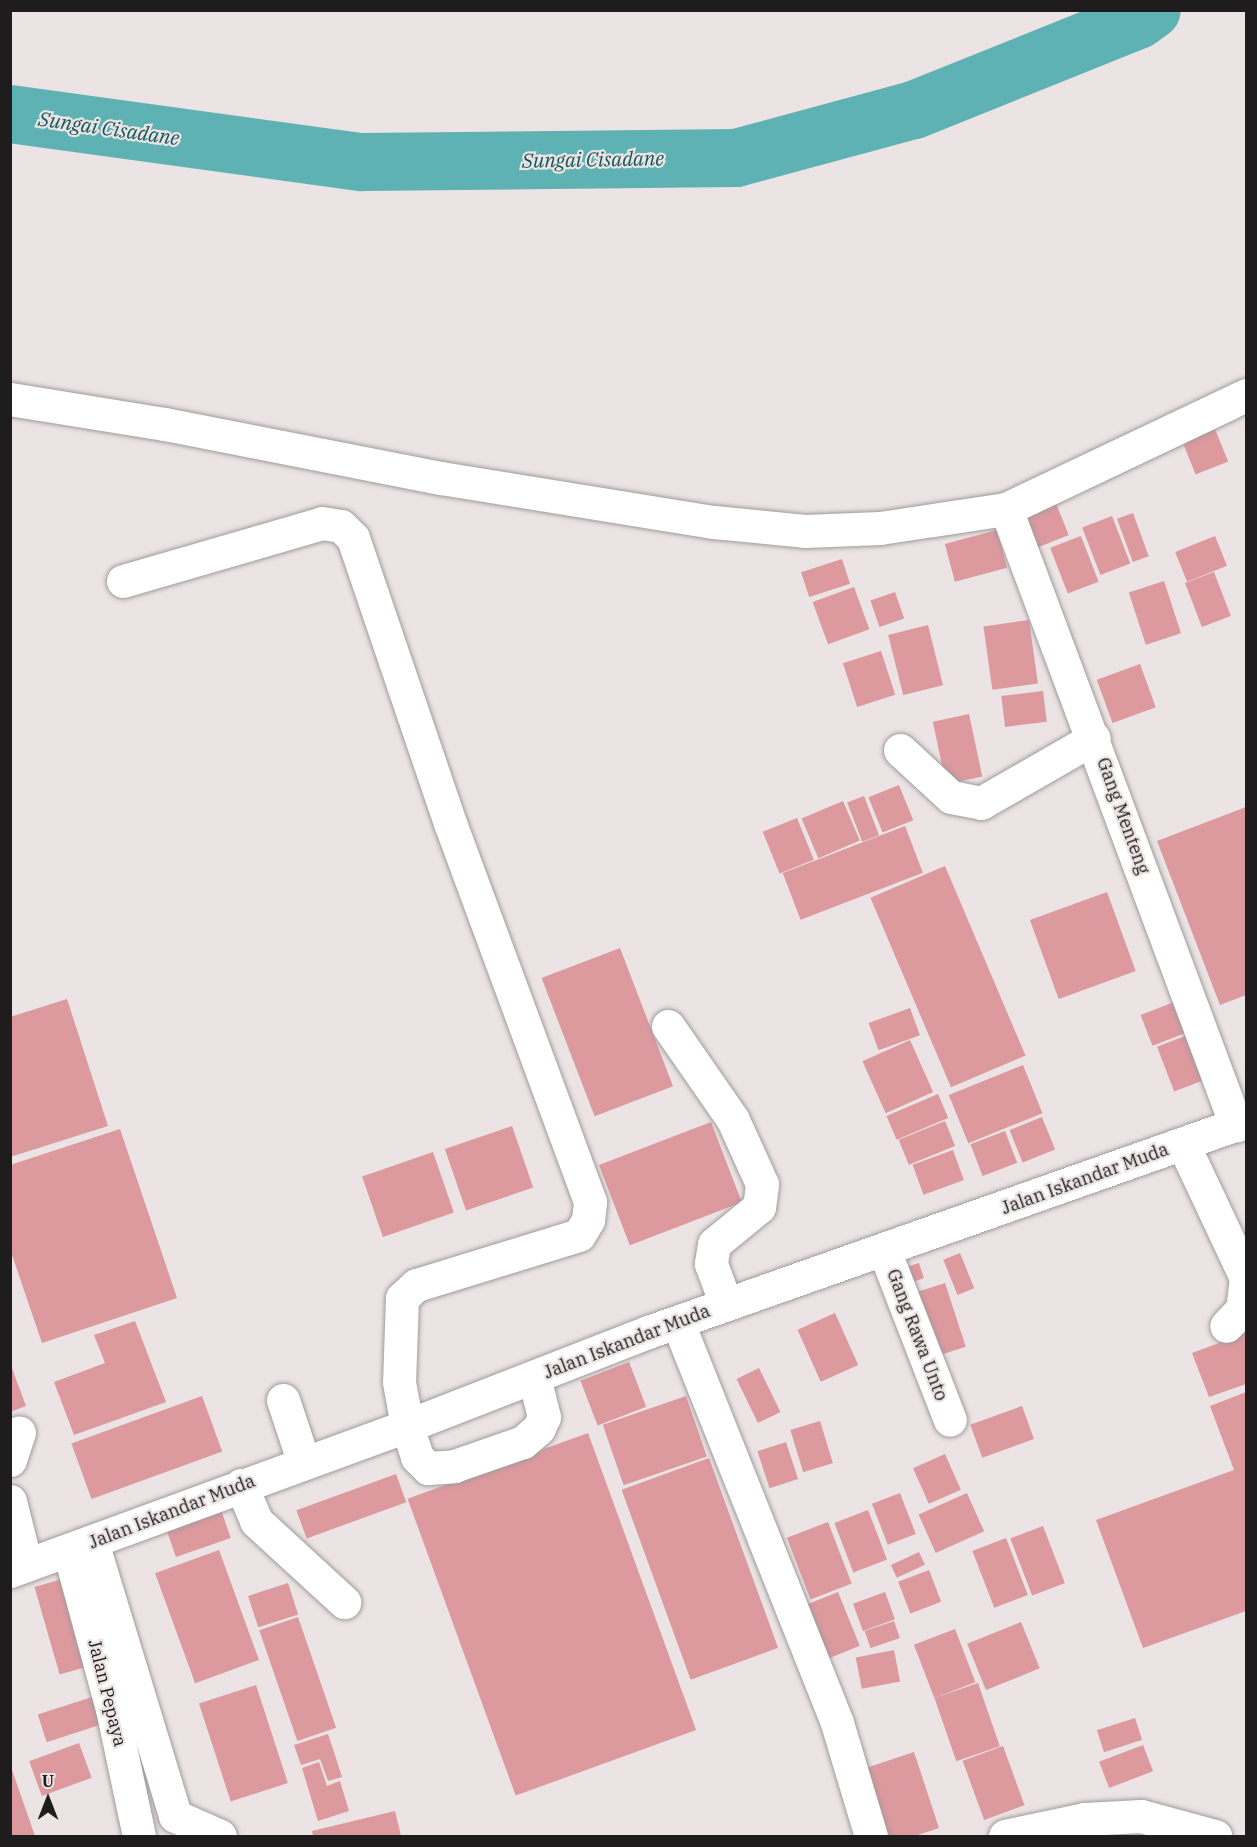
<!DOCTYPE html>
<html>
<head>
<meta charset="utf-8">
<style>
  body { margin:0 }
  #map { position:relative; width:1257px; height:1847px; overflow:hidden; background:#ebe3e4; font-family:"IBM Plex Serif",serif }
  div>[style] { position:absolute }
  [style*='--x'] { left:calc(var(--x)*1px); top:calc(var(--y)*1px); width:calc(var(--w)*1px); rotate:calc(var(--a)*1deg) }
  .river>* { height:58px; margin:-29px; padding:0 29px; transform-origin:29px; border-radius:29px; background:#5eb2b3 }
  .building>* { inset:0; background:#dc999e; transform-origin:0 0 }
  .roads { filter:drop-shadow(0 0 2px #a19b9b) drop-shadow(0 0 2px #a19b9b) }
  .minor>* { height:33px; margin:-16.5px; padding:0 16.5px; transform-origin:16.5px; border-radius:16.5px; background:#fff }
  span { translate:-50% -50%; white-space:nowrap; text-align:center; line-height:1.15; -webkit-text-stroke:4.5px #ebe3e4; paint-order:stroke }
  .street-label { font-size:18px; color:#1e1c1c }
  .water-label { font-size:20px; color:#0f585a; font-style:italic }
  .frame { position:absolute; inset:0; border:12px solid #1e1c1c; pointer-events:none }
  .north { position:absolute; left:18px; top:1769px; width:60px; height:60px; -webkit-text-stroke:4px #ebe3e4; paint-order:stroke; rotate:0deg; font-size:16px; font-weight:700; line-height:24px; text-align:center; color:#1e1c1c }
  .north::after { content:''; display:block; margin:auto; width:21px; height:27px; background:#1e1c1c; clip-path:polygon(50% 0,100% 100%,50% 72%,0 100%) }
</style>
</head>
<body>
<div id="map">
  <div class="river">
    <div style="--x:10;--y:114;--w:355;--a:7.8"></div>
    <div style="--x:362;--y:162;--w:374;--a:-0.6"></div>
    <div style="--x:736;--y:158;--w:184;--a:-15.1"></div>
    <div style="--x:914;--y:110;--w:241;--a:-21.9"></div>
    <div style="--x:1138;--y:20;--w:17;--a:-36"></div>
  </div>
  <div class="building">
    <div style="left:1215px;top:429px;width:35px;height:35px;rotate:68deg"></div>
    <div style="left:1053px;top:496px;width:42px;height:41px;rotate:68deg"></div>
    <div style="left:1133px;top:513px;width:46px;height:17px;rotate:70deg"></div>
    <div style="left:1112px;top:516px;width:51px;height:32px;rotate:69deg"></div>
    <div style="left:997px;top:530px;width:39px;height:54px;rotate:75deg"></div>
    <div style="left:1081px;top:536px;width:49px;height:33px;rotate:69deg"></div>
    <div style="left:1215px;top:536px;width:32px;height:43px;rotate:68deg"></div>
    <div style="left:842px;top:559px;width:26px;height:43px;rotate:72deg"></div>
    <div style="left:1214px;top:572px;width:47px;height:31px;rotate:69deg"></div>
    <div style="left:1164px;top:581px;width:55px;height:37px;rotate:72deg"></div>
    <div style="left:854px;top:587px;width:45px;height:44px;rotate:70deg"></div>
    <div style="left:895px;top:592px;width:28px;height:26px;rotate:71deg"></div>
    <div style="left:1029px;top:620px;width:64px;height:46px;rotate:82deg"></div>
    <div style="left:928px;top:625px;width:62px;height:41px;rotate:76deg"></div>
    <div style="left:881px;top:651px;width:46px;height:40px;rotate:72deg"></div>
    <div style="left:1140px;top:664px;width:46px;height:46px;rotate:70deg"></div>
    <div style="left:1043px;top:691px;width:31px;height:42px;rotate:83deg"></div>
    <div style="left:969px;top:714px;width:64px;height:37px;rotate:78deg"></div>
    <div style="left:899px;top:785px;width:38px;height:33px;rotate:68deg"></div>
    <div style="left:864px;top:796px;width:42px;height:18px;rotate:69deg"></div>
    <div style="left:843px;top:801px;width:43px;height:45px;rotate:67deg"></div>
    <div style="clip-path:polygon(1246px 807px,1246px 995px,1220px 1005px,1157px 841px)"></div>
    <div style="left:797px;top:818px;width:45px;height:37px;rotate:68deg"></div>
    <div style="left:905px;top:826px;width:50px;height:131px;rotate:69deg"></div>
    <div style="left:945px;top:866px;width:206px;height:81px;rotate:67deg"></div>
    <div style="left:1107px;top:892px;width:84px;height:82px;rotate:70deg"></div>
    <div style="left:620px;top:948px;width:148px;height:84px;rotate:69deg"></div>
    <div style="clip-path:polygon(67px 999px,108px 1126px,10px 1157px,10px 1017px)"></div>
    <div style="left:1177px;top:1001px;width:33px;height:39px;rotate:69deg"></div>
    <div style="left:910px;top:1008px;width:29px;height:44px;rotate:70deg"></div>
    <div style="left:1185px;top:1036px;width:48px;height:30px;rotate:69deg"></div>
    <div style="left:910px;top:1040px;width:57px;height:52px;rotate:66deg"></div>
    <div style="left:1023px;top:1065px;width:52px;height:80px;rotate:68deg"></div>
    <div style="left:938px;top:1094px;width:26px;height:56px;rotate:67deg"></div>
    <div style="left:1042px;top:1117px;width:35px;height:35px;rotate:68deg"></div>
    <div style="left:945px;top:1121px;width:27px;height:50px;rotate:68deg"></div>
    <div style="left:711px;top:1122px;width:86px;height:120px;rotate:69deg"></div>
    <div style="left:512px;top:1126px;width:65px;height:71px;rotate:71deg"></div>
    <div style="clip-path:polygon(120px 1129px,177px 1298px,42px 1343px,10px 1249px,10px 1165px)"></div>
    <div style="left:1005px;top:1131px;width:34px;height:37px;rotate:69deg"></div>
    <div style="left:953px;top:1150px;width:32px;height:43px;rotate:70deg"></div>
    <div style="left:433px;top:1152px;width:64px;height:75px;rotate:71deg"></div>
    <div style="left:960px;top:1253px;width:38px;height:18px;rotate:68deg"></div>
    <div style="left:919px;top:1263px;width:16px;height:20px;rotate:72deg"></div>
    <div style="left:945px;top:1283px;width:67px;height:39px;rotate:72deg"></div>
    <div style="left:835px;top:1313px;width:57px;height:41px;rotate:66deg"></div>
    <div style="clip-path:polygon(135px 1321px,166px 1402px,74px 1435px,54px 1382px,105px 1363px,94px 1335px)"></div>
    <div style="clip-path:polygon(1246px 1333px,1246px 1384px,1209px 1397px,1192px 1353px)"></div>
    <div style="left:629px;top:1362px;width:48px;height:52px;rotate:69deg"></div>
    <div style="clip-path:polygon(10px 1363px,26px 1406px,10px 1412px)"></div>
    <div style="left:759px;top:1368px;width:49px;height:25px;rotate:64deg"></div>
    <div style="clip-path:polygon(1246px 1392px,1246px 1611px,1143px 1648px,1096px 1520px,1234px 1470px,1210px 1406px)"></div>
    <div style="left:202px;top:1396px;width:59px;height:139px;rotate:70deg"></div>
    <div style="left:686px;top:1396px;width:64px;height:88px;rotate:71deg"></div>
    <div style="left:1022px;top:1406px;width:35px;height:55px;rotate:70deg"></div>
    <div style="left:820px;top:1421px;width:44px;height:31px;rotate:73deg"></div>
    <div style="left:588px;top:1433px;width:316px;height:192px;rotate:70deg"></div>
    <div style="left:786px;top:1442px;width:39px;height:30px;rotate:72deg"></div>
    <div style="left:945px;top:1454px;width:39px;height:35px;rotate:66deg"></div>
    <div style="left:709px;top:1458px;width:202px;height:93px;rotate:70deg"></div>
    <div style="left:396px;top:1474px;width:30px;height:106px;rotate:70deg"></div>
    <div style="left:900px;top:1493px;width:44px;height:30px;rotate:69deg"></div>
    <div style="left:967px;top:1493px;width:42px;height:53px;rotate:66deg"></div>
    <div style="left:219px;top:1504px;width:36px;height:58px;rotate:71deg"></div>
    <div style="left:868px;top:1510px;width:53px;height:36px;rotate:69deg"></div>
    <div style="left:828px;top:1522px;width:66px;height:44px;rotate:69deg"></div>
    <div style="left:1043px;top:1526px;width:61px;height:35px;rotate:69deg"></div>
    <div style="left:1006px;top:1538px;width:61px;height:36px;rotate:69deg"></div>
    <div style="left:219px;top:1550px;width:117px;height:68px;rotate:70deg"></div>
    <div style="left:919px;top:1552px;width:14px;height:31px;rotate:65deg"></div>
    <div style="left:929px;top:1570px;width:34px;height:33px;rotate:69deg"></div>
    <div style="left:73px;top:1576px;width:91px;height:40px;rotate:74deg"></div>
    <div style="left:288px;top:1583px;width:33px;height:42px;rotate:72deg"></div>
    <div style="left:838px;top:1592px;width:58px;height:35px;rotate:68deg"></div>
    <div style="left:885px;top:1592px;width:29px;height:34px;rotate:70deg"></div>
    <div style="left:298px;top:1617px;width:117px;height:41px;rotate:71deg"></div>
    <div style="left:894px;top:1621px;width:18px;height:31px;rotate:71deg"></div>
    <div style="left:1021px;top:1622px;width:50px;height:58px;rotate:68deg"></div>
    <div style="left:955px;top:1629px;width:57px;height:44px;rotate:69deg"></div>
    <div style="left:894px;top:1650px;width:32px;height:39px;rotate:79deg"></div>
    <div style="left:978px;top:1683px;width:67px;height:46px;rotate:71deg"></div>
    <div style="left:256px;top:1685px;width:103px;height:60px;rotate:72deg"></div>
    <div style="left:92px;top:1697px;width:29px;height:57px;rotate:72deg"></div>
    <div style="left:1135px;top:1718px;width:23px;height:40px;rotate:72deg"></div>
    <div style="clip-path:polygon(328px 1734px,342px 1777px,328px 1781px,320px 1759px,301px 1765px,294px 1745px)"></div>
    <div style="left:79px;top:1743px;width:37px;height:53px;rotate:70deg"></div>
    <div style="left:1143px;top:1745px;width:28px;height:47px;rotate:69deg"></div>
    <div style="left:1003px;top:1746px;width:63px;height:43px;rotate:70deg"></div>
    <div style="clip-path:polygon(914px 1752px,939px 1828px,915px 1836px,882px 1836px,860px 1770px)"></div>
    <div style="clip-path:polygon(319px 1762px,327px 1786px,340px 1781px,349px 1811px,318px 1821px,302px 1768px)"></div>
    <div style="clip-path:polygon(11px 1767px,35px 1836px,10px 1836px)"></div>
    <div style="clip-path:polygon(395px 1811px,401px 1836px,313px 1836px,312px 1831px)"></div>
  </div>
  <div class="roads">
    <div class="minor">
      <div style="--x:10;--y:399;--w:157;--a:9.2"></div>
      <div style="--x:165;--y:424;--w:281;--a:11.1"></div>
      <div style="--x:441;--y:478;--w:277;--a:9.2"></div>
      <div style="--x:714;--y:522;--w:91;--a:5.6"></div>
      <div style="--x:805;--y:531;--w:75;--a:-2.3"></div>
      <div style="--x:880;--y:528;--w:127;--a:-8.6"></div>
      <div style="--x:1006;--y:509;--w:266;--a:-25.4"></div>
      <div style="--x:1006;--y:509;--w:658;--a:69.53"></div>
      <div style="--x:123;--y:581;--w:207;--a:-16.2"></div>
      <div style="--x:322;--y:523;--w:19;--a:9"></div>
      <div style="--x:341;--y:526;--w:17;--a:45"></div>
      <div style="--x:353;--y:538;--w:301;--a:71.2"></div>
      <div style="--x:450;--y:823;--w:404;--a:69.7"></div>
      <div style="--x:590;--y:1202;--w:18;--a:96"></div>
      <div style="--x:588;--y:1220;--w:17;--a:121"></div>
      <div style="--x:579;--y:1235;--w:170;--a:162.9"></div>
      <div style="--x:416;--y:1285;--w:19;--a:137"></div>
      <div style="--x:402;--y:1298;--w:84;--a:92"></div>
      <div style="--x:399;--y:1382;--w:45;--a:79.7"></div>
      <div style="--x:407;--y:1426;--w:33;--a:72"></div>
      <div style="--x:417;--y:1457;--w:16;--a:45"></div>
      <div style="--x:428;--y:1468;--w:26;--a:-4"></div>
      <div style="--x:454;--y:1466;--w:73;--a:-19.2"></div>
      <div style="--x:523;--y:1442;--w:21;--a:-41"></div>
      <div style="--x:539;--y:1428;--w:12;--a:-66"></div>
      <div style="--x:544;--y:1417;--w:41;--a:-104"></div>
      <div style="--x:900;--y:750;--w:69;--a:42.7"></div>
      <div style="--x:951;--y:797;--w:31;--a:11"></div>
      <div style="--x:981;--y:803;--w:130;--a:-29.9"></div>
      <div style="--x:668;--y:1026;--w:114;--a:55.3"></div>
      <div style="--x:733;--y:1120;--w:70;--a:65.6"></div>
      <div style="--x:762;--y:1184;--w:23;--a:97"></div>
      <div style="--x:759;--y:1207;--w:58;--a:140.6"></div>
      <div style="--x:714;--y:1244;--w:20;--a:99"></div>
      <div style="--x:711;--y:1264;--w:43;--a:69.4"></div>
      <div style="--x:1183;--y:1144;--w:148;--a:64.8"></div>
      <div style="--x:1246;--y:1278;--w:31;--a:97"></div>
      <div style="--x:1242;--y:1309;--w:23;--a:133"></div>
      <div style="--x:884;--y:1250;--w:182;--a:68.8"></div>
      <div style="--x:678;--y:1323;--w:430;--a:68.3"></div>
      <div style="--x:837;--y:1723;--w:118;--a:73.3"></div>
      <div style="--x:283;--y:1400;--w:66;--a:71.6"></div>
      <div style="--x:10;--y:1460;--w:29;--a:-72"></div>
      <div style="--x:241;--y:1485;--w:39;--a:67"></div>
      <div style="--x:256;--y:1521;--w:120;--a:42.6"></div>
      <div style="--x:10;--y:1501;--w:66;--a:76"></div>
      <div style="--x:92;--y:1542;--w:286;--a:73.1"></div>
      <div style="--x:175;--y:1816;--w:49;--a:24"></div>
      <div style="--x:69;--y:1551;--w:164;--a:74.8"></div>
      <div style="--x:112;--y:1709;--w:130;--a:78"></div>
      <div style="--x:10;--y:1571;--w:423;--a:-20.1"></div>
      <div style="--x:407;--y:1426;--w:259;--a:-21.3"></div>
      <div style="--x:648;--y:1332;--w:634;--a:-19.44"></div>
      <div style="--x:1005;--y:1836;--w:81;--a:-12.1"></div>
      <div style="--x:1084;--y:1819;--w:57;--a:-3"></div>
      <div style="--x:1141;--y:1816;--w:77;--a:15.1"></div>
    </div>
  </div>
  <div class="street-label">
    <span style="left:1123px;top:816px;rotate:70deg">Gang Menteng</span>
    <span style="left:1085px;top:1179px;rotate:-20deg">Jalan Iskandar Muda</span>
    <span style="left:917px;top:1335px;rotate:69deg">Gang Rawa Unto</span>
    <span style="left:627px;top:1342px;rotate:-21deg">Jalan Iskandar Muda</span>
    <span style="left:172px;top:1512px;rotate:-21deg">Jalan Iskandar Muda</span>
    <span style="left:107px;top:1693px;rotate:76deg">Jalan Pepaya</span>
  </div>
  <div class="water-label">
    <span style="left:109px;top:128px;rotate:8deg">Sungai Cisadane</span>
    <span style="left:593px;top:159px;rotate:-1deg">Sungai Cisadane</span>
  </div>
  <div class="frame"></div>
  <div class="north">U</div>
</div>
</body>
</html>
